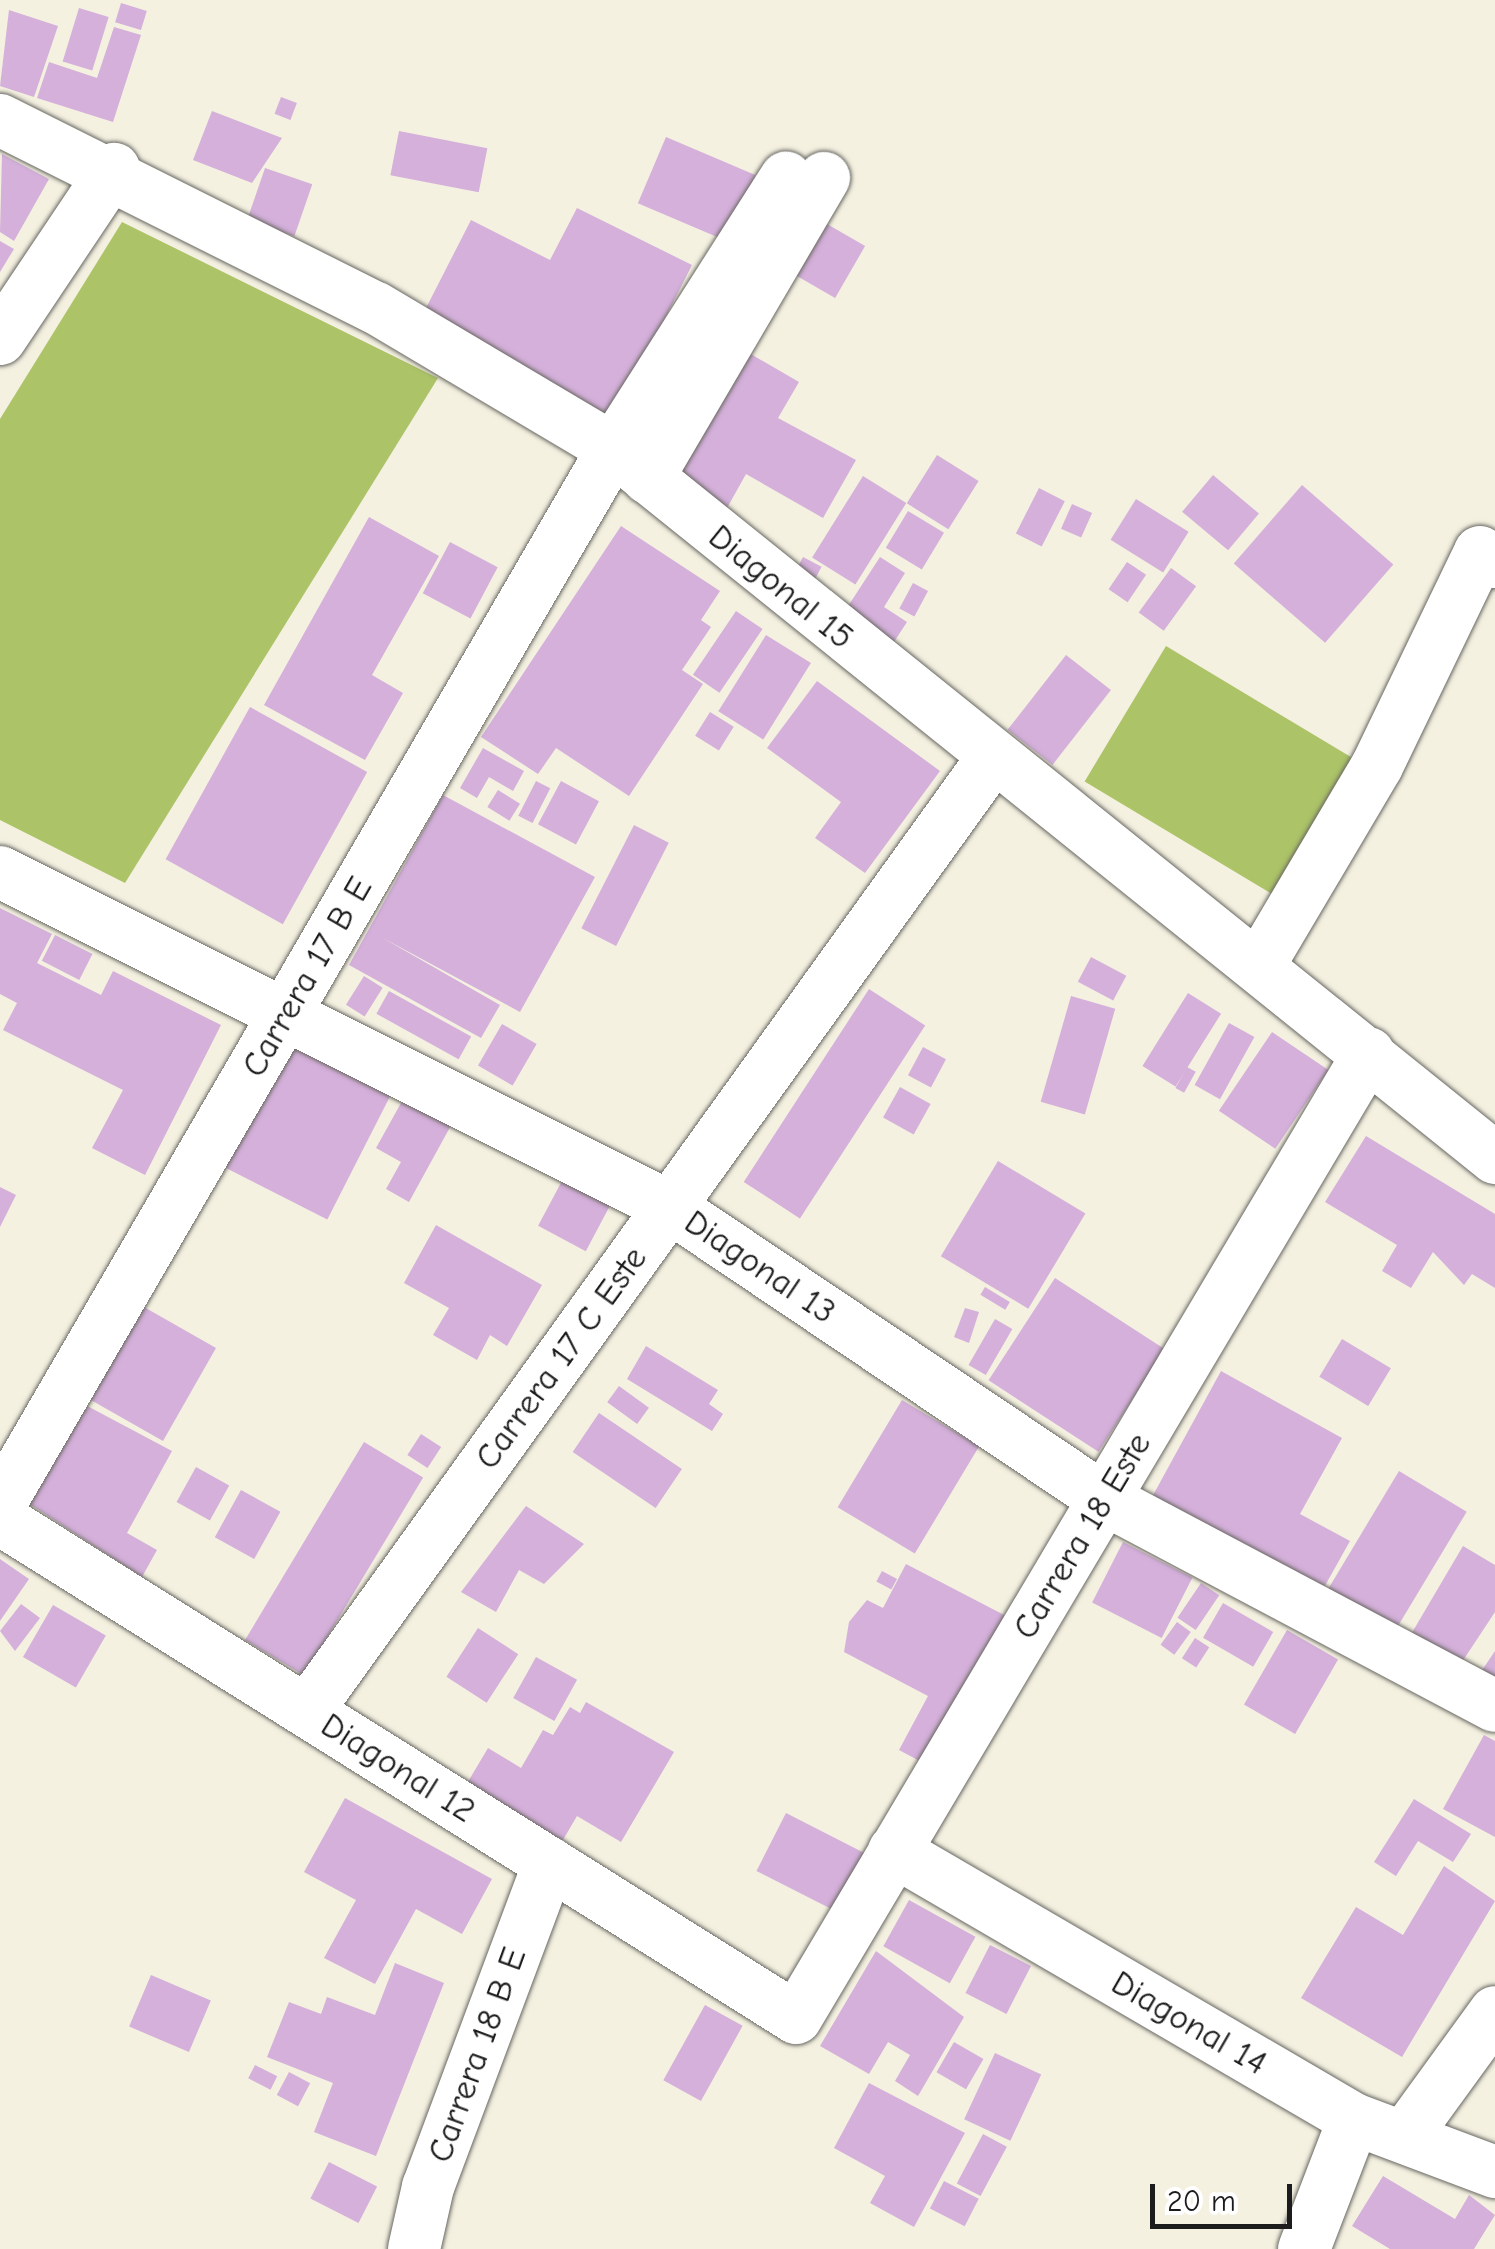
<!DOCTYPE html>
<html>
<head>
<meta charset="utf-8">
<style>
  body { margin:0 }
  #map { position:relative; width:1495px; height:2249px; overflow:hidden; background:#f4f1e1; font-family:"Comic Neue",sans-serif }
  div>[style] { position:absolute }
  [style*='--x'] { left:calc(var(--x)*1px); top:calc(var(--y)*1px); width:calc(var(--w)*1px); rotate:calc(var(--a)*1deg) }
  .green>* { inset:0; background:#acc368; transform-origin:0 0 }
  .building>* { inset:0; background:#d4b0da; transform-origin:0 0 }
  .roads { filter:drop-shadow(0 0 2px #686761) drop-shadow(0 0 2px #686761) }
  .minor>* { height:52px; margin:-26px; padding:0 26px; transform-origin:26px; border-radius:26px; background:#fff }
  span { translate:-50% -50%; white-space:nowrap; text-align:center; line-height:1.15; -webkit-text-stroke:10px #fff; paint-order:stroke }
  .street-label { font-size:35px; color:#1c1c1c }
  .scale { position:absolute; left:1150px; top:2184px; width:142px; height:45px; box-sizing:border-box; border:5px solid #1c1c1c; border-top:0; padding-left:12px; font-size:30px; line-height:35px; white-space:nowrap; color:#1c1c1c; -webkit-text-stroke:8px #fff; paint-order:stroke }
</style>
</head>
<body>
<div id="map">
  <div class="green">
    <div style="clip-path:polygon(122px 222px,438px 378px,125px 883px,0 820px,0 419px)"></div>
    <div style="left:1166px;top:646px;width:223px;height:158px;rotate:31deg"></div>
  </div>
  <div class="building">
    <div style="left:121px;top:3px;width:27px;height:20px;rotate:17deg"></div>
    <div style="left:79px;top:8px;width:31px;height:56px;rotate:17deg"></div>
    <div style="clip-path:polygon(9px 10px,58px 26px,34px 97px,0 86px)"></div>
    <div style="clip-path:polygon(114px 27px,141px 35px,113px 122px,37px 98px,49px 62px,97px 78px)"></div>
    <div style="left:281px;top:97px;width:17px;height:18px;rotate:21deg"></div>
    <div style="clip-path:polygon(212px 111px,282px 138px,252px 183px,193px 160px)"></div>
    <div style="left:399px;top:131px;width:90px;height:45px;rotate:11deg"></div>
    <div style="left:666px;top:137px;width:97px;height:72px;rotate:23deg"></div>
    <div style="clip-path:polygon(2px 154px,49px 179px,14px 241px,0 232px)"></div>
    <div style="left:265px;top:168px;width:50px;height:55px;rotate:19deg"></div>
    <div style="clip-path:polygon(577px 208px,692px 265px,614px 419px,425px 310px,471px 220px,550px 260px)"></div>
    <div style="left:827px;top:224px;width:44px;height:60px;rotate:30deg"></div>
    <div style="clip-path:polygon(0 241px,14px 249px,0 272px)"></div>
    <div style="clip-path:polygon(749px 353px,799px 382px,778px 418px,856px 460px,823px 518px,746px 474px,722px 517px,672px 488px)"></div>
    <div style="left:937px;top:455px;width:49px;height:57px;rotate:32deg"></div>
    <div style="left:1213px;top:475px;width:60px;height:48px;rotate:40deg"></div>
    <div style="left:863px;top:476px;width:51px;height:96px;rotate:32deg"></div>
    <div style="left:1302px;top:485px;width:121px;height:104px;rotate:41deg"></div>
    <div style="left:1039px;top:488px;width:29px;height:51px;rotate:27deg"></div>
    <div style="left:1136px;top:499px;width:62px;height:48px;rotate:32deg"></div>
    <div style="left:1072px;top:504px;width:22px;height:27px;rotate:24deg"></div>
    <div style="left:908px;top:511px;width:42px;height:43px;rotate:31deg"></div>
    <div style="clip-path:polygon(369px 517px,439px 556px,372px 675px,403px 693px,365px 760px,264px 705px)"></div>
    <div style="clip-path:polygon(621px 526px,720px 591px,701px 620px,711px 627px,682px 670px,703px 684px,629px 796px,556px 748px,538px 774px,481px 737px)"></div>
    <div style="left:450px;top:542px;width:54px;height:58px;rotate:28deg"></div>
    <div style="left:803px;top:557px;width:21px;height:13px;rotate:28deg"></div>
    <div style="clip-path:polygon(880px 557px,905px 573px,884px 607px,907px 622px,890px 648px,841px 617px)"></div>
    <div style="left:1127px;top:562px;width:23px;height:33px;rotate:34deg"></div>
    <div style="left:1171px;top:568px;width:31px;height:55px;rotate:36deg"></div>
    <div style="left:913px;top:583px;width:17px;height:29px;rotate:28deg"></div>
    <div style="left:736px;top:611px;width:32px;height:77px;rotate:34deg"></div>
    <div style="left:766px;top:635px;width:53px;height:90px;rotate:32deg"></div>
    <div style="left:1066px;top:655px;width:57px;height:95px;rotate:38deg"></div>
    <div style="clip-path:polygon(817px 681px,940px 771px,865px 873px,815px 838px,841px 802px,767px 748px)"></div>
    <div style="left:250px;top:707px;width:134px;height:174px;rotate:29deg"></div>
    <div style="left:710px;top:712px;width:28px;height:28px;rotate:32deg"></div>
    <div style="clip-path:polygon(483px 748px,524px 771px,513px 791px,489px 777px,477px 798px,460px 788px)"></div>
    <div style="left:536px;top:781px;width:16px;height:39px;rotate:27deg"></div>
    <div style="left:561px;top:781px;width:43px;height:49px;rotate:28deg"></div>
    <div style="left:498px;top:790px;width:26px;height:20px;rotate:32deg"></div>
    <div style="clip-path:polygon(443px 795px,595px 877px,520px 1012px,381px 937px,500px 1005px,481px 1038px,349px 965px)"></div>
    <div style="left:634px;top:825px;width:39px;height:116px;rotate:27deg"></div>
    <div style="clip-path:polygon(0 908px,52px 934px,37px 963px,101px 995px,113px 971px,221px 1025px,145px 1175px,92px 1148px,123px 1090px,3px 1030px,17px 1003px,0 994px)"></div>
    <div style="left:55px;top:935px;width:42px;height:29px;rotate:27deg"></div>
    <div style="left:1091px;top:957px;width:40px;height:28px;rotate:28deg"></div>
    <div style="left:364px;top:976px;width:22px;height:34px;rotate:32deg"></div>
    <div style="left:869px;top:989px;width:67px;height:230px;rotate:33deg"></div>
    <div style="left:389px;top:991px;width:94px;height:26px;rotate:29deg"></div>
    <div style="left:1188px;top:993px;width:39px;height:86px;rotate:32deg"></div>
    <div style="left:1071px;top:996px;width:46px;height:110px;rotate:16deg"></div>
    <div style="left:1229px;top:1023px;width:29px;height:71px;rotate:29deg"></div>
    <div style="left:502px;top:1024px;width:40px;height:48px;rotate:30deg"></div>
    <div style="left:1272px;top:1032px;width:68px;height:95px;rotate:34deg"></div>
    <div style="left:288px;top:1039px;width:117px;height:143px;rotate:27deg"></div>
    <div style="left:923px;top:1047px;width:26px;height:32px;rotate:28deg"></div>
    <div style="left:1187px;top:1067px;width:10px;height:24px;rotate:29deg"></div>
    <div style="left:900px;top:1087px;width:35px;height:35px;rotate:29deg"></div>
    <div style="clip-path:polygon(406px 1094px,454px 1120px,409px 1202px,386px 1189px,401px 1162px,376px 1148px)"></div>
    <div style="clip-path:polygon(1366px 1136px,1495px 1214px,1495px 1288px,1472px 1274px,1464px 1285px,1433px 1252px,1411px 1288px,1382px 1271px,1397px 1245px,1325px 1202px)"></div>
    <div style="left:998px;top:1161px;width:102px;height:111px;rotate:31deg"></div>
    <div style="left:563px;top:1179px;width:54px;height:53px;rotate:28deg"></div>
    <div style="clip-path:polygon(0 1187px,16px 1195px,0 1227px)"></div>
    <div style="clip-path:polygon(436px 1225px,542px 1285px,507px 1346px,490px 1335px,477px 1360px,433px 1335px,449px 1308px,404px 1283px)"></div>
    <div style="left:1055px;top:1278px;width:131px;height:122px;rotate:33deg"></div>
    <div style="left:985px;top:1287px;width:29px;height:9px;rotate:31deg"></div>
    <div style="clip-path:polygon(144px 1307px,216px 1348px,163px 1441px,75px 1391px)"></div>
    <div style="clip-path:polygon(965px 1308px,979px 1312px,969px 1343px,954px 1337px)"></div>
    <div style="left:995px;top:1319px;width:20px;height:53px;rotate:30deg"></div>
    <div style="left:1342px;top:1339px;width:57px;height:44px;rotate:31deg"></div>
    <div style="clip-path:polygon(646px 1346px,718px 1390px,709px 1404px,723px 1414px,712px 1431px,627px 1379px)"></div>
    <div style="clip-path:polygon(1221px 1371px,1342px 1438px,1300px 1514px,1350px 1541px,1317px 1600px,1146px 1508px)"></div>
    <div style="left:619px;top:1386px;width:37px;height:20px;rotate:36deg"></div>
    <div style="clip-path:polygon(76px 1400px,172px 1451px,127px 1533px,157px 1550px,142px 1577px,28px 1503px)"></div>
    <div style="left:902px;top:1400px;width:90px;height:125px;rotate:31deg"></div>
    <div style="left:599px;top:1413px;width:100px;height:47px;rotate:34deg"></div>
    <div style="left:421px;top:1434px;width:24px;height:25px;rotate:33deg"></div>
    <div style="left:364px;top:1442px;width:69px;height:231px;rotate:31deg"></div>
    <div style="left:196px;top:1467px;width:38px;height:40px;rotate:29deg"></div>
    <div style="left:1399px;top:1471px;width:79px;height:139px;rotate:31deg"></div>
    <div style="left:241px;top:1490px;width:45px;height:54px;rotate:29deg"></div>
    <div style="clip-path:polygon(526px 1506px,584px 1544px,544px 1584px,519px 1570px,496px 1612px,461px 1592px)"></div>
    <div style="left:1123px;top:1542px;width:78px;height:68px;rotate:27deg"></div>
    <div style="clip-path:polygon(1463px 1546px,1495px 1565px,1495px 1612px,1460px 1665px,1410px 1636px)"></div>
    <div style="clip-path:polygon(0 1559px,29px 1579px,0 1621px)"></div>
    <div style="clip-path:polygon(906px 1564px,1008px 1617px,929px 1766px,899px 1750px,928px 1696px,844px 1652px,849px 1622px,867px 1600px,883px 1608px)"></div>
    <div style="left:882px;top:1571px;width:17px;height:12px;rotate:28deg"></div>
    <div style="left:1201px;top:1583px;width:22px;height:42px;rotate:34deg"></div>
    <div style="left:1223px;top:1603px;width:58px;height:40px;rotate:30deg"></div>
    <div style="clip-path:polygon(21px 1604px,40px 1618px,15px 1651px,0 1631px)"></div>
    <div style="left:53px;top:1605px;width:61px;height:60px;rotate:30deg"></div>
    <div style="left:1177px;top:1622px;width:17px;height:28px;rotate:36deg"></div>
    <div style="left:478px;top:1628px;width:48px;height:58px;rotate:33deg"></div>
    <div style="left:1287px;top:1630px;width:59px;height:86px;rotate:30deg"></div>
    <div style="left:1195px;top:1638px;width:17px;height:24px;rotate:33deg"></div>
    <div style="clip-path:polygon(1495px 1651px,1495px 1692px,1476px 1679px)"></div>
    <div style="left:536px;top:1657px;width:47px;height:47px;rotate:29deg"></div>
    <div style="clip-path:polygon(586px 1702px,674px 1752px,621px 1842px,577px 1816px,553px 1857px,456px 1802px,488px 1748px,521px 1768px,543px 1730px,553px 1735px,570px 1707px,580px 1713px)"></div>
    <div style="clip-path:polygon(1484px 1735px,1495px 1741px,1495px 1837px,1443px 1809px)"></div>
    <div style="clip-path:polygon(345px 1798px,492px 1879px,462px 1934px,416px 1909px,375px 1984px,324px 1958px,356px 1900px,304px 1872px)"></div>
    <div style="clip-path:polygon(1414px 1799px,1471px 1834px,1453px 1862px,1418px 1841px,1396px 1876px,1374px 1862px)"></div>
    <div style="left:786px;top:1813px;width:89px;height:65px;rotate:27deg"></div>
    <div style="clip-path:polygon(1444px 1866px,1495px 1901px,1402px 2057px,1301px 1998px,1356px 1907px,1403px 1935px)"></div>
    <div style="left:909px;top:1900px;width:76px;height:53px;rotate:29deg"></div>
    <div style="left:990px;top:1945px;width:46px;height:54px;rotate:27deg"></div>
    <div style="clip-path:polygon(876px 1951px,964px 2017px,918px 2096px,895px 2081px,910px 2055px,888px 2042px,869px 2074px,820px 2046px)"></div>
    <div style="clip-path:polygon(395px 1963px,444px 1983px,376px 2156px,314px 2132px,333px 2083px,267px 2057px,289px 2002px,321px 2014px,327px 1997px,375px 2015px)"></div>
    <div style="left:151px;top:1975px;width:65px;height:56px;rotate:23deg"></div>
    <div style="left:705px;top:2005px;width:43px;height:86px;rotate:29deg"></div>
    <div style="left:954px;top:2042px;width:34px;height:35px;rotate:30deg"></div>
    <div style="left:995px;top:2053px;width:51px;height:73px;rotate:25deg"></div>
    <div style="left:255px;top:2065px;width:25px;height:15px;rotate:27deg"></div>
    <div style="left:289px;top:2072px;width:24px;height:26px;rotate:28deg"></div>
    <div style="clip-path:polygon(869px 2083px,965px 2133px,914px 2227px,870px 2203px,885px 2176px,834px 2148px)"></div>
    <div style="left:983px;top:2134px;width:27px;height:56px;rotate:28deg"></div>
    <div style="left:329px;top:2162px;width:54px;height:41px;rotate:27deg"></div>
    <div style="clip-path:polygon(1383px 2176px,1455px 2219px,1469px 2195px,1495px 2215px,1474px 2249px,1390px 2249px,1352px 2226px)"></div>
    <div style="left:944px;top:2181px;width:39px;height:31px;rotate:27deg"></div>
  </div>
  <div class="roads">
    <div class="minor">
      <div style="--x:0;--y:120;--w:420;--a:26.6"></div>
      <div style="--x:376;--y:308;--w:276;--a:30.7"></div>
      <div style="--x:613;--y:449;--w:1132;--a:38.79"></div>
      <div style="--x:0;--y:339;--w:205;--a:-56.2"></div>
      <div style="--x:648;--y:478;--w:348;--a:-59.6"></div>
      <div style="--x:0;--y:872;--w:749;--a:26.57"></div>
      <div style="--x:670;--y:1207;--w:523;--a:33.93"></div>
      <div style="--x:1104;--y:1499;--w:442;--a:27.9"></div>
      <div style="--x:1261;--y:962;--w:228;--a:-59.4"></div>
      <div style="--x:1377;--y:766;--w:237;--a:-64.3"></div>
      <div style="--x:1480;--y:552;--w:18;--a:34"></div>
      <div style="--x:0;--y:1504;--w:1220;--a:-59.84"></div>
      <div style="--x:613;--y:449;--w:322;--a:-57.5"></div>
      <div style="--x:0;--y:1519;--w:939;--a:32.08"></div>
      <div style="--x:796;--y:2018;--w:1122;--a:-59.3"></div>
      <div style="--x:307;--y:1711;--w:1171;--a:-54.27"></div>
      <div style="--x:894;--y:1851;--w:532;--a:30.23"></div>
      <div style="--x:1354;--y:2119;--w:151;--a:20.6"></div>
      <div style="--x:1405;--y:2136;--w:153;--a:-54"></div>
      <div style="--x:414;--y:2249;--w:64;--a:-77.3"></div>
      <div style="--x:428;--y:2187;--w:346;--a:-69.5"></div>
      <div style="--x:1304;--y:2249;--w:139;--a:-69"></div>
    </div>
  </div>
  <div class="street-label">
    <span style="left:781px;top:587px;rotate:39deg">Diagonal 15</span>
    <span style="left:307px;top:977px;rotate:-60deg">Carrera 17 B E</span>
    <span style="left:760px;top:1267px;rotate:34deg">Diagonal 13</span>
    <span style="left:561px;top:1358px;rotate:-54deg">Carrera 17 C Este</span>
    <span style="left:1082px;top:1536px;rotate:-59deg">Carrera 18 Este</span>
    <span style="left:398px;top:1768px;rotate:32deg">Diagonal 12</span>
    <span style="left:1189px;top:2023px;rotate:30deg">Diagonal 14</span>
    <span style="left:477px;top:2055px;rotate:-70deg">Carrera 18 B E</span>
  </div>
  <div class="scale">20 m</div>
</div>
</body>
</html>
